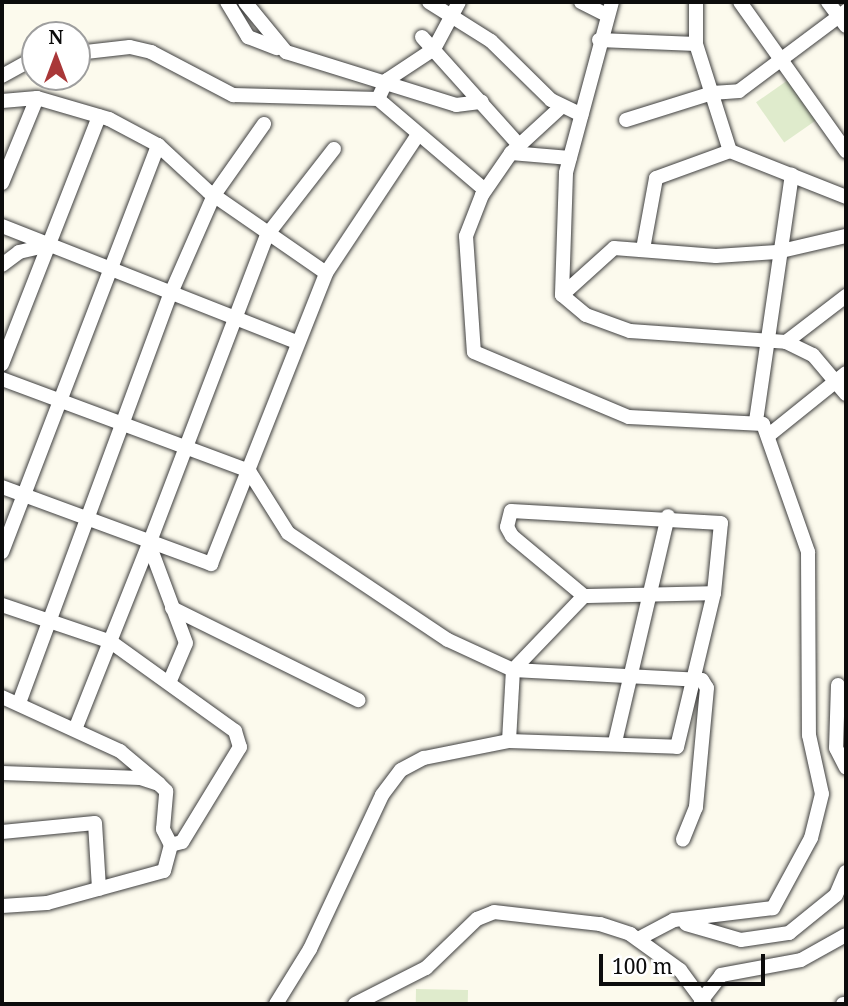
<!DOCTYPE html>
<html>
<head>
<meta charset="utf-8">
<style>
  body { margin:0 }
  #map { position:relative; width:848px; height:1006px; overflow:hidden; background:#fcfaed; font-family:"Noto Serif",serif }
  div>[style] { position:absolute }
  [style*='--x'] { left:calc(var(--x)*1px); top:calc(var(--y)*1px); width:calc(var(--w)*1px); rotate:calc(var(--a)*1deg) }
  .pitch>* { inset:0; background:#dfebcc; transform-origin:0 0 }
  .roads { filter:drop-shadow(0 0 2px #3f3f3f) drop-shadow(0 0 2px #3f3f3f) }
  .minor>* { height:14px; margin:-7px; padding:0 7px; transform-origin:7px; border-radius:7px; background:#fff }
  span { translate:-50% -50%; white-space:nowrap; text-align:center; line-height:1.15; -webkit-text-stroke:7px #fff; paint-order:stroke }
  .frame { position:absolute; inset:0; border:4px solid #0c0c0c; pointer-events:none }
  .north { position:absolute; left:21px; top:21px; width:70px; height:70px; box-sizing:border-box; background:#fff; border:2px solid #9e9e9e; border-radius:50%; rotate:0deg; font-size:19px; font-weight:700; line-height:28px; text-align:center; color:#0c0c0c }
  .north::after { content:''; display:block; margin:auto; width:24px; height:32px; background:#a93738; clip-path:polygon(50% 0,100% 100%,50% 72%,0 100%) }
  .scale { position:absolute; left:599px; top:954px; width:166px; height:32px; box-sizing:border-box; border:4px solid #0c0c0c; border-top:0; padding-left:9px; font-size:21px; line-height:24px; white-space:nowrap; color:#0c0c0c; -webkit-text-stroke:5px #fff; paint-order:stroke }
</style>
</head>
<body>
<div id="map">
  <div class="pitch">
    <div style="left:788px;top:80px;width:49px;height:39px;rotate:55deg"></div>
    <div style="left:416px;top:989px;width:52px;height:15px;rotate:1deg"></div>
  </div>
  <div class="roads">
    <div class="minor">
      <div style="--x:227;--y:2;--w:41;--a:59"></div>
      <div style="--x:248;--y:37;--w:31;--a:21"></div>
      <div style="--x:245;--y:2;--w:65;--a:50.6"></div>
      <div style="--x:286;--y:52;--w:178;--a:17.3"></div>
      <div style="--x:456;--y:105;--w:26;--a:-7"></div>
      <div style="--x:429;--y:2;--w:73;--a:32.2"></div>
      <div style="--x:491;--y:41;--w:84;--a:44.5"></div>
      <div style="--x:551;--y:100;--w:34;--a:26"></div>
      <div style="--x:581;--y:2;--w:30;--a:27"></div>
      <div style="--x:612;--y:2;--w:177;--a:105.1"></div>
      <div style="--x:566;--y:173;--w:122;--a:91.9"></div>
      <div style="--x:562;--y:295;--w:31;--a:40"></div>
      <div style="--x:586;--y:315;--w:47;--a:20"></div>
      <div style="--x:630;--y:331;--w:156;--a:4"></div>
      <div style="--x:786;--y:342;--w:30;--a:26"></div>
      <div style="--x:813;--y:355;--w:51;--a:49.8"></div>
      <div style="--x:696;--y:2;--w:42;--a:90"></div>
      <div style="--x:696;--y:44;--w:112;--a:72.4"></div>
      <div style="--x:740;--y:2;--w:183;--a:54.6"></div>
      <div style="--x:828;--y:2;--w:30;--a:53"></div>
      <div style="--x:422;--y:37;--w:145;--a:48.1"></div>
      <div style="--x:599;--y:40;--w:97;--a:2.4"></div>
      <div style="--x:77;--y:53;--w:53;--a:-6.5"></div>
      <div style="--x:130;--y:47;--w:22;--a:13"></div>
      <div style="--x:151;--y:52;--w:93;--a:27.7"></div>
      <div style="--x:233;--y:95;--w:145;--a:1.6"></div>
      <div style="--x:2;--y:76;--w:38;--a:-29"></div>
      <div style="--x:378;--y:99;--w:140;--a:40.4"></div>
      <div style="--x:378;--y:99;--w:21;--a:-65"></div>
      <div style="--x:387;--y:80;--w:56;--a:-33.4"></div>
      <div style="--x:434;--y:49;--w:53;--a:-62"></div>
      <div style="--x:2;--y:101;--w:35;--a:-5"></div>
      <div style="--x:37;--y:98;--w:75;--a:16.3"></div>
      <div style="--x:109;--y:119;--w:55;--a:28"></div>
      <div style="--x:158;--y:145;--w:69;--a:42.7"></div>
      <div style="--x:209;--y:192;--w:142;--a:34.7"></div>
      <div style="--x:561;--y:107;--w:68;--a:137.4"></div>
      <div style="--x:511;--y:153;--w:51;--a:124.6"></div>
      <div style="--x:482;--y:195;--w:44;--a:111.3"></div>
      <div style="--x:466;--y:236;--w:116;--a:86.1"></div>
      <div style="--x:474;--y:352;--w:168;--a:22.8"></div>
      <div style="--x:629;--y:417;--w:134;--a:3"></div>
      <div style="--x:763;--y:424;--w:136;--a:70.6"></div>
      <div style="--x:808;--y:552;--w:183;--a:89.7"></div>
      <div style="--x:809;--y:735;--w:60;--a:77.6"></div>
      <div style="--x:822;--y:794;--w:45;--a:104"></div>
      <div style="--x:811;--y:838;--w:80;--a:118.5"></div>
      <div style="--x:773;--y:908;--w:100;--a:173.1"></div>
      <div style="--x:674;--y:920;--w:41;--a:152.2"></div>
      <div style="--x:626;--y:120;--w:90;--a:-17.4"></div>
      <div style="--x:712;--y:93;--w:27;--a:-4"></div>
      <div style="--x:739;--y:91;--w:134;--a:-36.8"></div>
      <div style="--x:511;--y:153;--w:59;--a:4.8"></div>
      <div style="--x:2;--y:183;--w:92;--a:-67.6"></div>
      <div style="--x:2;--y:226;--w:317;--a:21.5"></div>
      <div style="--x:643;--y:249;--w:72;--a:-79.6"></div>
      <div style="--x:656;--y:178;--w:79;--a:-20"></div>
      <div style="--x:730;--y:151;--w:125;--a:21.6"></div>
      <div style="--x:2;--y:265;--w:21;--a:-37"></div>
      <div style="--x:19;--y:252;--w:32;--a:-13"></div>
      <div style="--x:562;--y:295;--w:70;--a:-42.1"></div>
      <div style="--x:614;--y:248;--w:102;--a:4.5"></div>
      <div style="--x:716;--y:256;--w:61;--a:-3.8"></div>
      <div style="--x:777;--y:252;--w:71;--a:-13.1"></div>
      <div style="--x:786;--y:342;--w:76;--a:-37.5"></div>
      <div style="--x:2;--y:364;--w:266;--a:-68.6"></div>
      <div style="--x:2;--y:379;--w:264;--a:20.4"></div>
      <div style="--x:249;--y:471;--w:73;--a:57.8"></div>
      <div style="--x:288;--y:533;--w:192;--a:33.8"></div>
      <div style="--x:448;--y:640;--w:72;--a:24.8"></div>
      <div style="--x:513;--y:670;--w:189;--a:3"></div>
      <div style="--x:702;--y:680;--w:9;--a:58"></div>
      <div style="--x:707;--y:688;--w:120;--a:95.3"></div>
      <div style="--x:696;--y:807;--w:35;--a:112"></div>
      <div style="--x:756;--y:421;--w:249;--a:-81.7"></div>
      <div style="--x:769;--y:435;--w:99;--a:-38.8"></div>
      <div style="--x:2;--y:487;--w:223;--a:20.2"></div>
      <div style="--x:211;--y:564;--w:313;--a:-68.4"></div>
      <div style="--x:326;--y:273;--w:164;--a:-56.4"></div>
      <div style="--x:2;--y:552;--w:436;--a:-69"></div>
      <div style="--x:2;--y:605;--w:115;--a:18.7"></div>
      <div style="--x:111;--y:642;--w:153;--a:35.7"></div>
      <div style="--x:235;--y:731;--w:17;--a:73"></div>
      <div style="--x:240;--y:747;--w:111;--a:121.4"></div>
      <div style="--x:182;--y:842;--w:11;--a:165"></div>
      <div style="--x:171;--y:845;--w:18;--a:-117"></div>
      <div style="--x:163;--y:829;--w:38;--a:-85"></div>
      <div style="--x:166;--y:791;--w:10;--a:-135"></div>
      <div style="--x:159;--y:784;--w:20;--a:-162"></div>
      <div style="--x:140;--y:778;--w:138;--a:-177.9"></div>
      <div style="--x:172;--y:608;--w:208;--a:26.3"></div>
      <div style="--x:169;--y:683;--w:43;--a:-67"></div>
      <div style="--x:186;--y:643;--w:106;--a:-110.5"></div>
      <div style="--x:149;--y:544;--w:331;--a:-69.1"></div>
      <div style="--x:267;--y:235;--w:109;--a:-52.1"></div>
      <div style="--x:838;--y:685;--w:63;--a:91.8"></div>
      <div style="--x:836;--y:748;--w:22;--a:63"></div>
      <div style="--x:2;--y:697;--w:130;--a:24.6"></div>
      <div style="--x:120;--y:751;--w:50;--a:40.1"></div>
      <div style="--x:19;--y:703;--w:437;--a:-69.7"></div>
      <div style="--x:171;--y:293;--w:107;--a:-66.3"></div>
      <div style="--x:214;--y:195;--w:87;--a:-54.8"></div>
      <div style="--x:76;--y:727;--w:195;--a:-68.3"></div>
      <div style="--x:509;--y:741;--w:71;--a:-86.8"></div>
      <div style="--x:513;--y:670;--w:103;--a:-46.2"></div>
      <div style="--x:584;--y:596;--w:130;--a:-1.3"></div>
      <div style="--x:615;--y:742;--w:232;--a:-76.8"></div>
      <div style="--x:2;--y:832;--w:93;--a:-5.5"></div>
      <div style="--x:95;--y:823;--w:66;--a:86.5"></div>
      <div style="--x:2;--y:906;--w:45;--a:-3.8"></div>
      <div style="--x:47;--y:903;--w:121;--a:-15.3"></div>
      <div style="--x:164;--y:871;--w:27;--a:-75"></div>
      <div style="--x:686;--y:924;--w:57;--a:16.2"></div>
      <div style="--x:741;--y:940;--w:49;--a:-8.3"></div>
      <div style="--x:789;--y:933;--w:60;--a:-39"></div>
      <div style="--x:836;--y:895;--w:25;--a:-67"></div>
      <div style="--x:701;--y:1001;--w:33;--a:-52"></div>
      <div style="--x:721;--y:975;--w:81;--a:-10.6"></div>
      <div style="--x:801;--y:960;--w:51;--a:-29.1"></div>
      <div style="--x:276;--y:1004;--w:65;--a:-58.3"></div>
      <div style="--x:310;--y:949;--w:170;--a:-64.9"></div>
      <div style="--x:382;--y:795;--w:31;--a:-53"></div>
      <div style="--x:401;--y:770;--w:26;--a:-28"></div>
      <div style="--x:424;--y:758;--w:87;--a:-11.3"></div>
      <div style="--x:509;--y:741;--w:168;--a:2"></div>
      <div style="--x:677;--y:747;--w:158;--a:-76.5"></div>
      <div style="--x:714;--y:593;--w:70;--a:-84.3"></div>
      <div style="--x:721;--y:523;--w:210;--a:-176.7"></div>
      <div style="--x:511;--y:511;--w:16;--a:104"></div>
      <div style="--x:507;--y:527;--w:10;--a:61"></div>
      <div style="--x:512;--y:536;--w:94;--a:39.8"></div>
      <div style="--x:355;--y:1004;--w:80;--a:-26.9"></div>
      <div style="--x:426;--y:968;--w:71;--a:-43.9"></div>
      <div style="--x:477;--y:919;--w:18;--a:-22"></div>
      <div style="--x:494;--y:912;--w:107;--a:6.5"></div>
      <div style="--x:600;--y:924;--w:32;--a:18"></div>
      <div style="--x:630;--y:934;--w:62;--a:35.8"></div>
      <div style="--x:680;--y:970;--w:42;--a:53.7"></div>
      <div style="--x:843;--y:1004;--w:3;--a:0"></div>
    </div>
  </div>
  <div class="frame"></div>
  <div class="north">N</div>
  <div class="scale">100 m</div>
</div>
</body>
</html>
